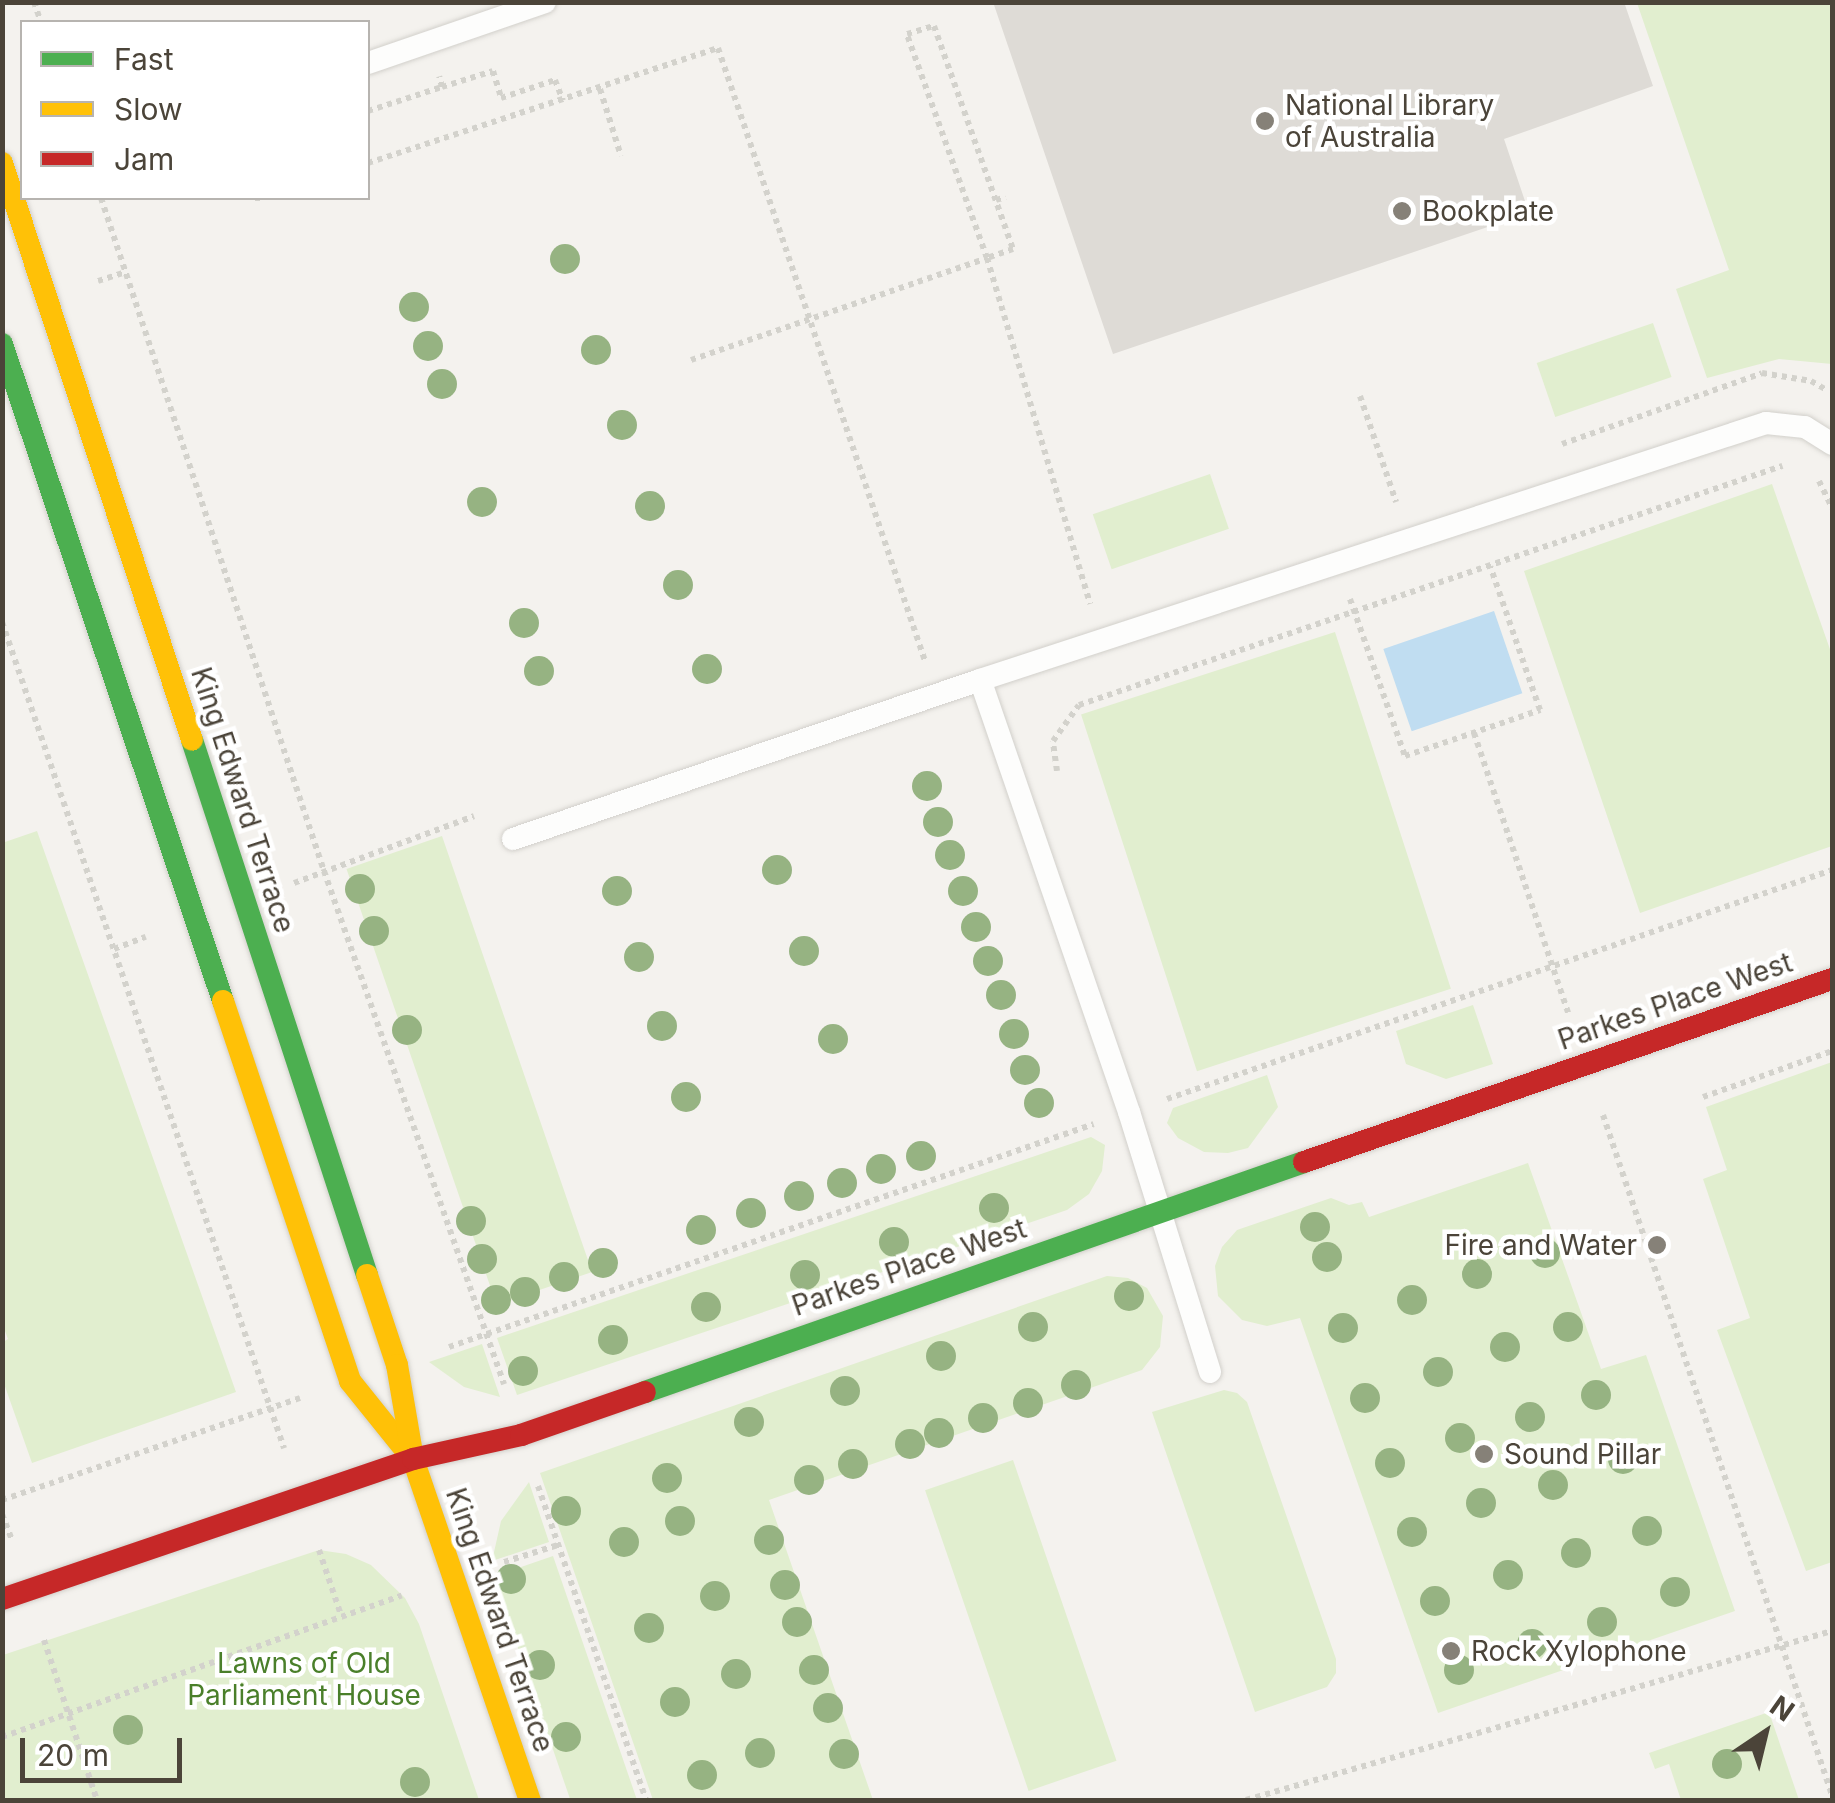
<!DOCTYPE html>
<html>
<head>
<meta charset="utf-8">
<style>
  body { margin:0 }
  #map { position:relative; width:1835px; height:1803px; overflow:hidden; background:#f4f2ee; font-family:Inter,sans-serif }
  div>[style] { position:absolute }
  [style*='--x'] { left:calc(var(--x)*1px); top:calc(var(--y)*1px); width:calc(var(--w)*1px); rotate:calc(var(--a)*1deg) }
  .green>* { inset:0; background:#e1eecf; transform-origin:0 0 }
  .water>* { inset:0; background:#c0ddf1; transform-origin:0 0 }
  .building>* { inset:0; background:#dedbd6 }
  .path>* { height:6px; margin-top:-3px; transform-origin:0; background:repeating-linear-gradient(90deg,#d3d2cc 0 5px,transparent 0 10px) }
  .roads { filter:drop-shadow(0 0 2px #d2d0cb) drop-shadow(0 0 2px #d2d0cb) }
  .lane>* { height:22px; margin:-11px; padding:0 11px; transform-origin:11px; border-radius:11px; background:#fdfdfc }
  .fast>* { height:22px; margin:-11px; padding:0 11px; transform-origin:11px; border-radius:11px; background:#4caf50 }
  .slow>* { height:22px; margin:-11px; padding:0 11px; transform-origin:11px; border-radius:11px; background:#ffc107 }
  .jam>* { height:22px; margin:-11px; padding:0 11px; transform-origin:11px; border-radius:11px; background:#c62828 }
  .trees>* { width:30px; height:30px; margin:-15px; border-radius:50%; background:#96b382 }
  .dots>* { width:28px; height:28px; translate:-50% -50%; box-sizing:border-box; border:5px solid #fff; border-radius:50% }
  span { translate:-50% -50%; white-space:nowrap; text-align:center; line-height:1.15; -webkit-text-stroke:9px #fff; paint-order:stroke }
  .poi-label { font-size:28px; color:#4b4439 }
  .left { translate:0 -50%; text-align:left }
  .right { translate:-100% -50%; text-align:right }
  .street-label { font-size:28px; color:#4b4439 }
  .park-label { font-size:28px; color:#4a7f2a }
  .frame { position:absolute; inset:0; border:5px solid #4b4439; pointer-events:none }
  .legend { position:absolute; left:20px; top:20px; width:350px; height:180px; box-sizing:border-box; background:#fff; border:2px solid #b7b4b0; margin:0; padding:12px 18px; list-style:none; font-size:30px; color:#4b4439 }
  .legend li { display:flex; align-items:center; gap:20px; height:50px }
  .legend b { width:50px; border:2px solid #b7b4b0 }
  .north { position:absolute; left:1715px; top:1683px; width:100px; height:100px; -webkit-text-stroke:8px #fff; paint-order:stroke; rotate:35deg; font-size:28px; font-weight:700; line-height:40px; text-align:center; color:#4b4439 }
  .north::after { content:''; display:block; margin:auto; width:35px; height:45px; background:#4b4439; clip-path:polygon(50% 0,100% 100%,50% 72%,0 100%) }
  .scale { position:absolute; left:20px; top:1738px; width:162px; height:45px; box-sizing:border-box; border:5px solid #4b4439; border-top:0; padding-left:12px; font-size:30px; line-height:35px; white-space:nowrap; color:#4b4439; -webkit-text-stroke:8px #fff; paint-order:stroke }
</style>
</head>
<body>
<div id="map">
  <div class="green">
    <div style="clip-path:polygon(1637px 3px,1832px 3px,1832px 364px,1779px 359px,1707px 378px,1676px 289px,1729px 270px)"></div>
    <div style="left:1653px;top:323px;width:57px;height:123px;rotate:71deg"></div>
    <div style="left:1210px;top:474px;width:58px;height:124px;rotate:71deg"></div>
    <div style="clip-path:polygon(1772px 484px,1832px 655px,1832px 846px,1640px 913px,1524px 571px)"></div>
    <div style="left:1335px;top:632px;width:375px;height:267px;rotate:72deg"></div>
    <div style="clip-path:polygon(37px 831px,236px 1392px,32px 1463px,2px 1378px,3px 1342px,8px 1339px,2px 1323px,2px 843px)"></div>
    <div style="left:442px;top:836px;width:461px;height:101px;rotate:71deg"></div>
    <div style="clip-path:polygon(1473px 1005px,1493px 1064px,1446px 1079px,1406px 1064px,1396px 1031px)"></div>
    <div style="clip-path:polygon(1832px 1062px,1832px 1562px,1806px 1571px,1717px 1330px,1750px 1318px,1703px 1179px,1727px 1170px,1706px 1107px)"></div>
    <div style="clip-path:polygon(1267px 1075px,1278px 1107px,1248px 1148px,1228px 1153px,1204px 1152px,1178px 1138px,1167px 1123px,1173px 1108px)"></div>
    <div style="clip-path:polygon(1091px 1137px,1105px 1145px,1102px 1171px,1089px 1194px,1067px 1210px,517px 1395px,497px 1338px)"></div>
    <div style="clip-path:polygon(1528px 1163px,1601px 1369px,1646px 1355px,1735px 1611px,1438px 1713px,1300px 1318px,1267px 1326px,1242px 1320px,1218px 1296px,1215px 1266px,1222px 1247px,1237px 1230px,1331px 1198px,1349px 1205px,1362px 1202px,1369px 1217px)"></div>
    <div style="clip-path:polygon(1107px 1276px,1128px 1278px,1147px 1288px,1163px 1316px,1160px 1347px,1142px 1370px,769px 1500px,873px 1800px,653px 1800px,540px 1473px)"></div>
    <div style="clip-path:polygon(482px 1344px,500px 1397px,464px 1387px,429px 1362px)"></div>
    <div style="clip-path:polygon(1224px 1390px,1237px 1393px,1247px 1402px,1336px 1659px,1336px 1673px,1327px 1687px,1255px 1712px,1152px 1412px)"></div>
    <div style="left:1013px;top:1460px;width:318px;height:93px;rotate:71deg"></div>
    <div style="clip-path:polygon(529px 1482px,549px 1542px,492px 1561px,501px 1521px)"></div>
    <div style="clip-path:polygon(319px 1550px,346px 1554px,371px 1565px,405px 1598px,419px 1624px,479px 1800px,3px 1800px,3px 1655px)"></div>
    <div style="left:553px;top:1556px;width:258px;height:63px;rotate:71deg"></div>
    <div style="clip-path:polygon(1769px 1712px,1799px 1800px,1681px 1800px,1669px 1764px,1655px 1769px,1649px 1753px)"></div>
  </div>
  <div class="water">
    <div style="left:1494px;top:611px;width:87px;height:117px;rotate:71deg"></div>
  </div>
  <div class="building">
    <div style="clip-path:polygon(993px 2px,1624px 2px,1653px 86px,1504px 139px,1529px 213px,1113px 354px)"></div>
  </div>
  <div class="path">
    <div style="--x:34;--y:2;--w:21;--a:71"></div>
    <div style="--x:934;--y:26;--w:237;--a:70.5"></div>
    <div style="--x:1013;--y:249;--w:28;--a:161"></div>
    <div style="--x:987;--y:258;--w:238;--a:-109.7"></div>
    <div style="--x:907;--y:34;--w:28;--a:-17"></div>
    <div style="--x:442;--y:87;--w:53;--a:-17.4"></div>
    <div style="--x:493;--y:71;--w:28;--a:73"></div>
    <div style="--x:501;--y:98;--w:57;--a:-18.4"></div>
    <div style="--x:555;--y:80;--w:22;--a:69"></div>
    <div style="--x:600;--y:89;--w:70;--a:72.6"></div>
    <div style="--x:368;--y:111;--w:78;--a:-18"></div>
    <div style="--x:442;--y:87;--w:11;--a:-105"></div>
    <div style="--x:368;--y:163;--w:368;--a:-18.2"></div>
    <div style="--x:718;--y:48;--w:647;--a:71.34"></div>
    <div style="--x:101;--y:198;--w:709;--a:71.67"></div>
    <div style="--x:324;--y:871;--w:544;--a:70.67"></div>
    <div style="--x:255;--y:198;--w:9;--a:0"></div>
    <div style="--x:996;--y:200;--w:10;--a:-17"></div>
    <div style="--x:98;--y:281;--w:28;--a:-18"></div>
    <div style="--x:691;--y:360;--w:313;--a:-19"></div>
    <div style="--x:987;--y:258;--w:361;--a:73.4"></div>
    <div style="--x:1360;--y:396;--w:112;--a:71.2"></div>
    <div style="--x:1562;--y:444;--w:212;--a:-19.5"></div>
    <div style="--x:1762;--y:373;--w:50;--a:9.3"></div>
    <div style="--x:1811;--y:381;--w:16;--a:30"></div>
    <div style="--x:1819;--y:481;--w:30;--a:64"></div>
    <div style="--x:1350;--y:599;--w:166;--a:70.7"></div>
    <div style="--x:1405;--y:756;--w:143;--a:-18.8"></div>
    <div style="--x:1540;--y:710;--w:152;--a:-109.1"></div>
    <div style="--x:2;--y:622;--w:873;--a:71.15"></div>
    <div style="--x:1474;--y:733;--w:295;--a:71.4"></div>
    <div style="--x:1057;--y:771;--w:30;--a:-98"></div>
    <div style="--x:1053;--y:741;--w:44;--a:-54.2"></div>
    <div style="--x:1079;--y:705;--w:743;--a:-18.78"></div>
    <div style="--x:294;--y:883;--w:192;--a:-20.4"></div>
    <div style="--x:114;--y:949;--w:34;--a:-21"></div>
    <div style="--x:1703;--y:1097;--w:137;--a:-19.6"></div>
    <div style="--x:1167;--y:1099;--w:703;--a:-19"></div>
    <div style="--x:1603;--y:1115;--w:718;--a:71.39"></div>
    <div style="--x:449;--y:1347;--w:682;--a:-19.07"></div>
    <div style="--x:538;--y:1486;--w:332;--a:71"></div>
    <div style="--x:2;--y:1500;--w:315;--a:-18.9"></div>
    <div style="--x:2;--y:1514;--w:26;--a:69"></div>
    <div style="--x:319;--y:1550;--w:69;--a:71.3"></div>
    <div style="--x:504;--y:1562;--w:57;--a:-17.5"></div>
    <div style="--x:44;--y:1640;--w:169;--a:71.7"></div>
    <div style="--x:2;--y:1737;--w:424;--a:-19.5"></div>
    <div style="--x:1246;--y:1800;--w:610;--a:-16.09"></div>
  </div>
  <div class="roads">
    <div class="lane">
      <div style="--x:368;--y:63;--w:187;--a:-19"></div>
      <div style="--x:513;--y:839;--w:493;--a:-18.8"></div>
      <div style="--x:1210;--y:1372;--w:272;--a:-107.3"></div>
      <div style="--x:1129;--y:1112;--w:457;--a:-109"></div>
      <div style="--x:980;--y:680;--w:827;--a:-18.11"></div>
      <div style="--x:1766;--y:423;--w:39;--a:6"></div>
      <div style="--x:1805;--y:427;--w:32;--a:32"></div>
    </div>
    <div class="fast">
      <div style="--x:2;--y:344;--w:693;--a:71.41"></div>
      <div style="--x:192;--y:740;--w:563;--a:71.89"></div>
      <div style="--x:645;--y:1392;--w:698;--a:-19.24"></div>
    </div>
    <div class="slow">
      <div style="--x:2;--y:163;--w:607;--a:71.77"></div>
      <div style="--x:223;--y:1001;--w:401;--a:71.5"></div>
      <div style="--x:350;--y:1381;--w:97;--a:51.2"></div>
      <div style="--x:367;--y:1275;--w:95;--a:71.6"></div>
      <div style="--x:397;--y:1365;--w:95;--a:80.3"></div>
      <div style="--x:413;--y:1459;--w:361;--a:71.1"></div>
    </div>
    <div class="jam">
      <div style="--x:1304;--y:1162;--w:559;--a:-19.12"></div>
      <div style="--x:2;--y:1599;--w:434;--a:-18.8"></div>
      <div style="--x:413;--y:1459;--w:111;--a:-12.5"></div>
      <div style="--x:521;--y:1435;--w:131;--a:-19.1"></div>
    </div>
  </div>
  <div class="trees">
    <div style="left:565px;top:259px"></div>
    <div style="left:414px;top:307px"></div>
    <div style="left:428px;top:346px"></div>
    <div style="left:596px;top:350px"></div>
    <div style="left:442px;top:384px"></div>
    <div style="left:622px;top:425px"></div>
    <div style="left:482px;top:502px"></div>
    <div style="left:650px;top:506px"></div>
    <div style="left:678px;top:585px"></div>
    <div style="left:524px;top:623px"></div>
    <div style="left:707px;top:669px"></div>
    <div style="left:539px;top:671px"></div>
    <div style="left:927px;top:786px"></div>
    <div style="left:938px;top:822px"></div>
    <div style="left:950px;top:855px"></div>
    <div style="left:777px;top:870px"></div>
    <div style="left:360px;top:889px"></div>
    <div style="left:617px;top:891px"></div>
    <div style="left:963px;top:891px"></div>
    <div style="left:976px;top:927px"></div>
    <div style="left:374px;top:931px"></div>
    <div style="left:804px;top:951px"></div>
    <div style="left:639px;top:957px"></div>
    <div style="left:988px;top:961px"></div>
    <div style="left:1001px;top:995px"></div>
    <div style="left:662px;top:1026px"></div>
    <div style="left:407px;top:1030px"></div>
    <div style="left:1014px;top:1034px"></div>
    <div style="left:833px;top:1039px"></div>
    <div style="left:1025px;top:1070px"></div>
    <div style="left:686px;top:1097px"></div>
    <div style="left:1039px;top:1103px"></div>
    <div style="left:921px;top:1156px"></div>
    <div style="left:881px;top:1169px"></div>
    <div style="left:842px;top:1183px"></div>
    <div style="left:799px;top:1196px"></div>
    <div style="left:994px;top:1208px"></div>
    <div style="left:751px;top:1213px"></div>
    <div style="left:471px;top:1221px"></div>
    <div style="left:1315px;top:1227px"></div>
    <div style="left:701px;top:1230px"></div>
    <div style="left:894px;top:1242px"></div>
    <div style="left:1545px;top:1253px"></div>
    <div style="left:1327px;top:1257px"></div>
    <div style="left:482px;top:1259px"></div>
    <div style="left:603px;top:1263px"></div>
    <div style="left:1477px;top:1274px"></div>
    <div style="left:805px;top:1275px"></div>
    <div style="left:564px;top:1277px"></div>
    <div style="left:525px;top:1292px"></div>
    <div style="left:1129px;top:1296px"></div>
    <div style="left:496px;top:1300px"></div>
    <div style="left:1412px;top:1300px"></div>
    <div style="left:706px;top:1307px"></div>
    <div style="left:1033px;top:1327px"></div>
    <div style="left:1568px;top:1327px"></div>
    <div style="left:1343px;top:1328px"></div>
    <div style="left:613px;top:1340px"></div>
    <div style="left:1505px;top:1347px"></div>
    <div style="left:941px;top:1356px"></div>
    <div style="left:523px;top:1371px"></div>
    <div style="left:1438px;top:1372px"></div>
    <div style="left:1076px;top:1385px"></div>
    <div style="left:845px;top:1391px"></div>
    <div style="left:1596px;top:1395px"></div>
    <div style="left:1365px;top:1398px"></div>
    <div style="left:1028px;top:1403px"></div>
    <div style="left:1530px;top:1417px"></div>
    <div style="left:983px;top:1418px"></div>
    <div style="left:749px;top:1422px"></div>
    <div style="left:939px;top:1433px"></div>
    <div style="left:1460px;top:1438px"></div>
    <div style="left:910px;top:1444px"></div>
    <div style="left:1623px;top:1459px"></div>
    <div style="left:1390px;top:1463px"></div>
    <div style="left:853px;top:1464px"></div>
    <div style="left:667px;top:1478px"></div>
    <div style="left:809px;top:1480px"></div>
    <div style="left:1553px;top:1485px"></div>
    <div style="left:1481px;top:1503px"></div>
    <div style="left:566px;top:1511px"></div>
    <div style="left:680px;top:1521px"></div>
    <div style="left:1647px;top:1531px"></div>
    <div style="left:1412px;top:1532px"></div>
    <div style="left:769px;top:1540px"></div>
    <div style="left:624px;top:1542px"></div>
    <div style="left:1576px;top:1553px"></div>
    <div style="left:1508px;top:1575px"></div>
    <div style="left:511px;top:1579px"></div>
    <div style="left:785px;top:1585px"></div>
    <div style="left:1675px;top:1592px"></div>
    <div style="left:715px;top:1596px"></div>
    <div style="left:1435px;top:1601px"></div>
    <div style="left:797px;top:1622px"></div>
    <div style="left:1602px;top:1622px"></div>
    <div style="left:649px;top:1628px"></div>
    <div style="left:1532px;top:1644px"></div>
    <div style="left:540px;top:1665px"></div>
    <div style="left:814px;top:1670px"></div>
    <div style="left:1459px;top:1670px"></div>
    <div style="left:736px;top:1674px"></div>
    <div style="left:675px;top:1702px"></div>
    <div style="left:828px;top:1708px"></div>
    <div style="left:128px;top:1730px"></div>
    <div style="left:566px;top:1737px"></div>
    <div style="left:760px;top:1753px"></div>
    <div style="left:844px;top:1754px"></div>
    <div style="left:1727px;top:1764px"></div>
    <div style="left:702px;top:1775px"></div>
    <div style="left:415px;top:1782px"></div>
  </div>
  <div class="dots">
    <div style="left:1265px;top:121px;background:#868178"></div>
    <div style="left:1402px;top:211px;background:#868178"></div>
    <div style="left:1657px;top:1245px;background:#868178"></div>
    <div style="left:1484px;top:1454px;background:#868178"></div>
    <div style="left:1451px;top:1651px;background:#868178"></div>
  </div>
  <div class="poi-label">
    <span class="left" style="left:1285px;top:121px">National Library<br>of Australia</span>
    <span class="left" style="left:1422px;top:211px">Bookplate</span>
    <span class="right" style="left:1637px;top:1245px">Fire and Water</span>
    <span class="left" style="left:1504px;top:1454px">Sound Pillar</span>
    <span class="left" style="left:1471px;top:1651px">Rock Xylophone</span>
  </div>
  <div class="street-label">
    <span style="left:243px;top:800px;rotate:72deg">King Edward Terrace</span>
    <span style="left:1675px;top:1001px;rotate:-19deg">Parkes Place West</span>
    <span style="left:909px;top:1267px;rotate:-19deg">Parkes Place West</span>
    <span style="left:500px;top:1620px;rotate:71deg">King Edward Terrace</span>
  </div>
  <div class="park-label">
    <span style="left:304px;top:1679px">Lawns of Old<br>Parliament House</span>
  </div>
  <div class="frame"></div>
  <ul class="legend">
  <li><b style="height:12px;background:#4caf50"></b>Fast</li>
  <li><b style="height:12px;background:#ffc107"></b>Slow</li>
  <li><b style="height:12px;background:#c62828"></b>Jam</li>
  </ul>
  <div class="north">N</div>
  <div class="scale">20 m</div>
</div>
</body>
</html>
